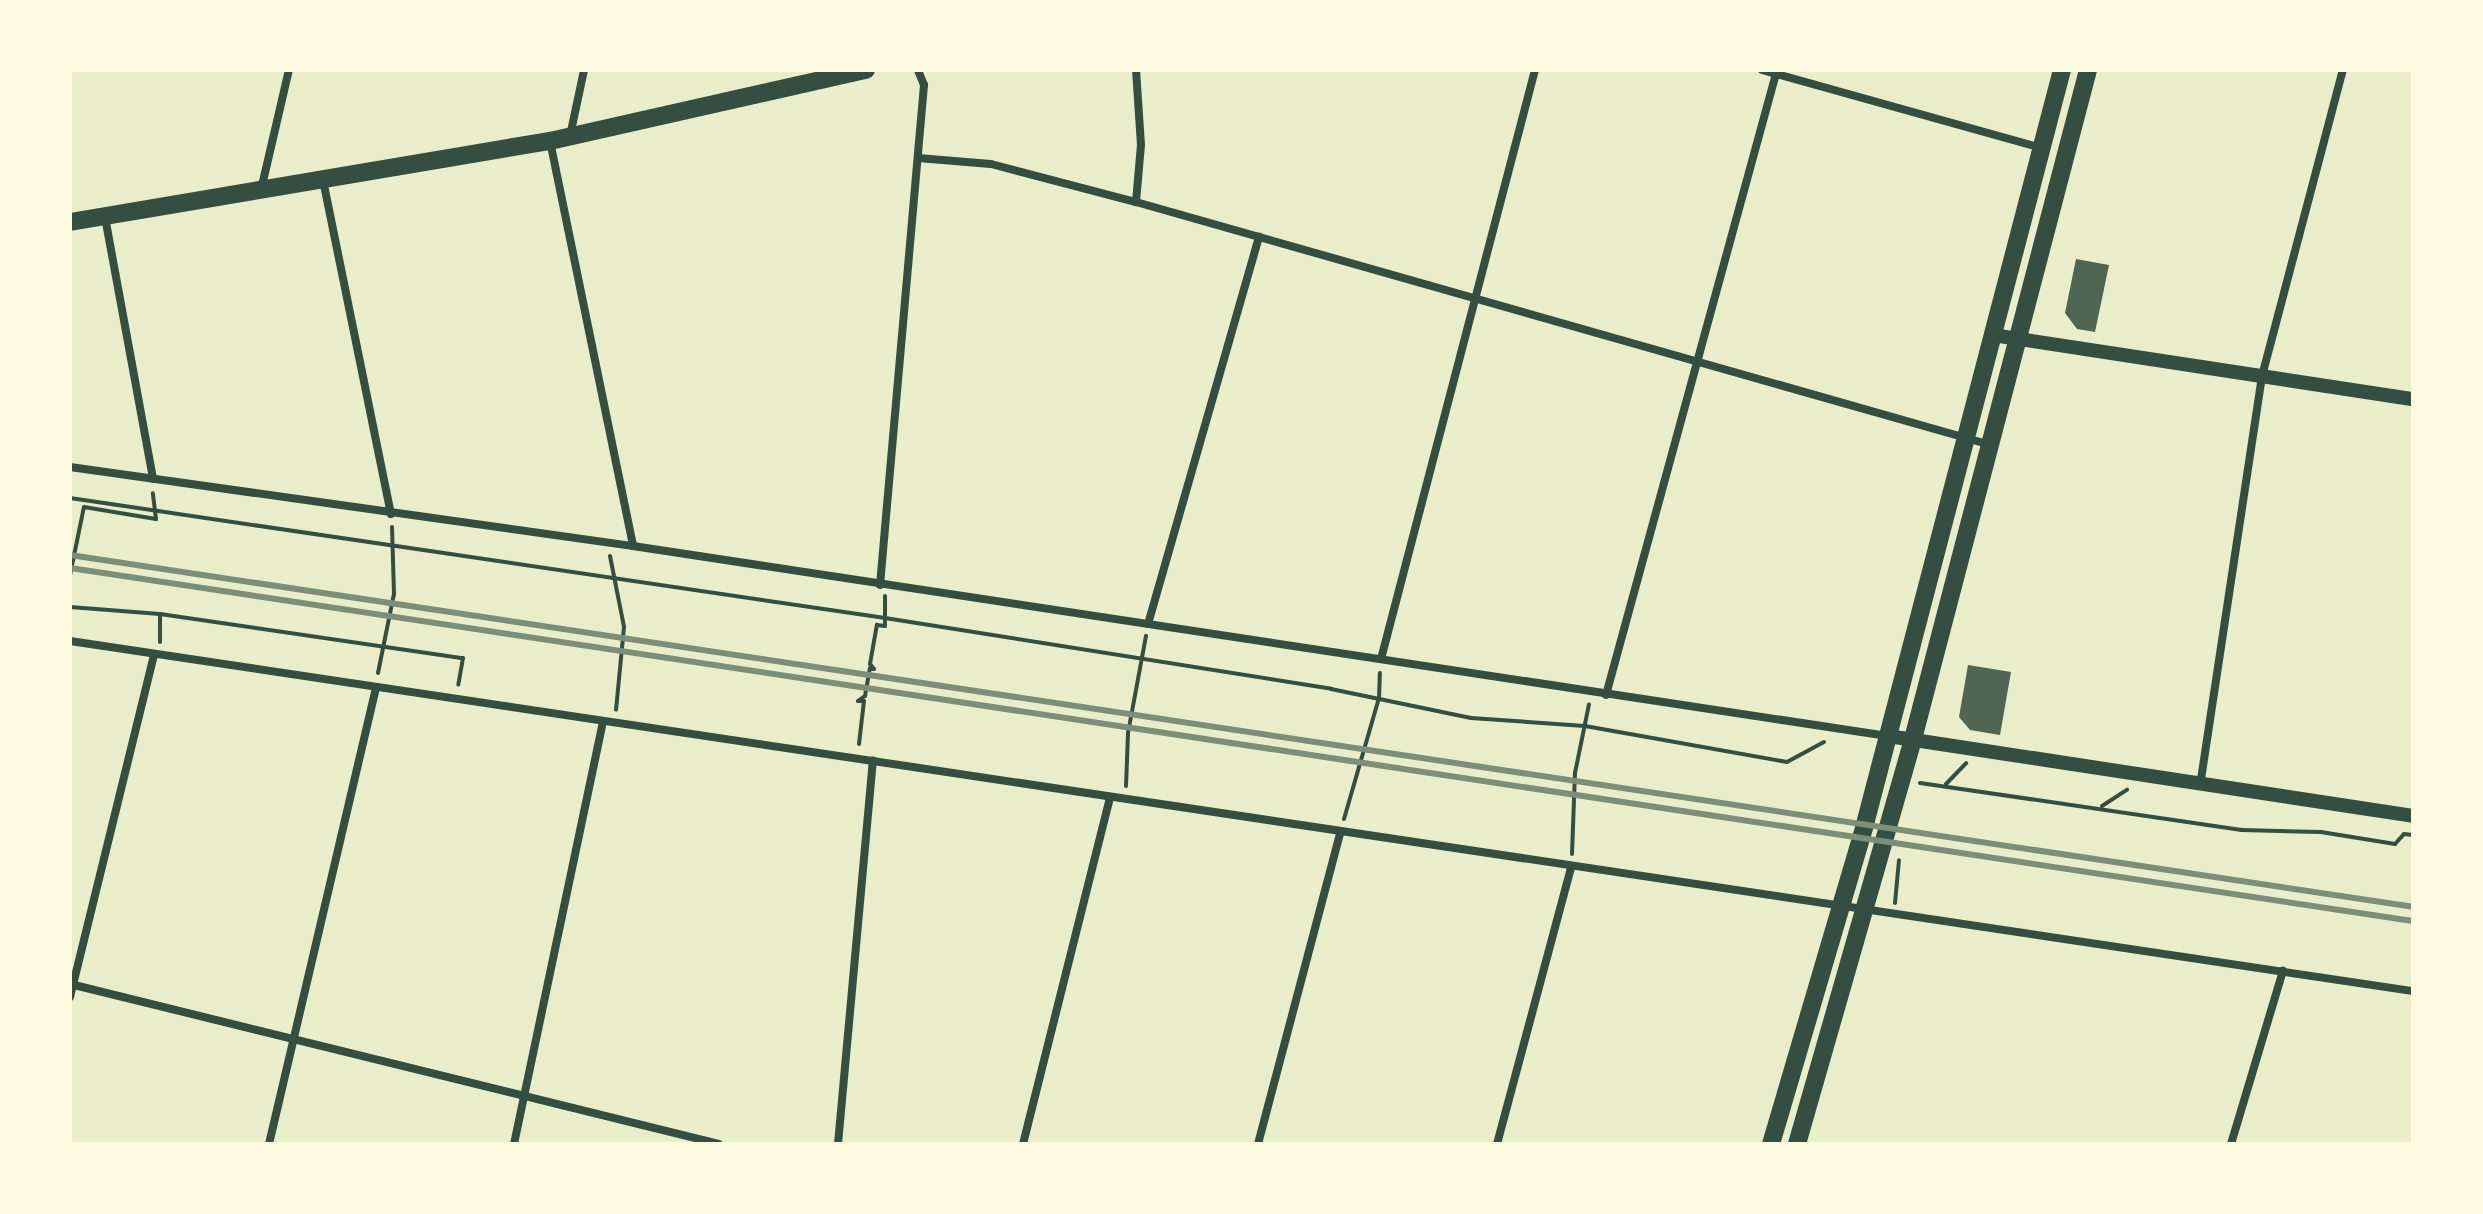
<!DOCTYPE html>
<html>
<head>
<meta charset="utf-8">
<style>
  body { margin:0 }
  #map { position:relative; width:2483px; height:1214px; overflow:hidden; background:#e9edc9; font-family:"Roboto Condensed",sans-serif }
  div>[style] { position:absolute }
  [style*='--x'] { left:calc(var(--x)*1px); top:calc(var(--y)*1px); width:calc(var(--w)*1px); rotate:calc(var(--a)*1deg) }
  .building>* { inset:0; background:#4f6655 }
  .path>* { height:4px; margin:-2px; padding:0 2px; transform-origin:2px; border-radius:2px; background:#344e41 }
  .minor>* { height:8px; margin:-4px; padding:0 4px; transform-origin:4px; border-radius:4px; background:#344e41 }
  .tertiary>* { height:14px; margin:-7px; padding:0 7px; transform-origin:7px; border-radius:7px; background:#344e41 }
  .primary>* { height:18px; margin:-9px; padding:0 9px; transform-origin:9px; border-radius:9px; background:#344e41 }
  .rail>* { height:6px; margin:-3px; padding:0 3px; transform-origin:3px; border-radius:3px; background:#7c8e77 }
  span { translate:-50% -50%; white-space:nowrap; text-align:center; line-height:1.15; -webkit-text-stroke:8px #fefae0; paint-order:stroke }
  .frame { position:absolute; inset:0; border:72px solid #fefae0; pointer-events:none }
</style>
</head>
<body>
<div id="map">
  <div class="building">
    <div style="clip-path:polygon(2076px 259px,2109px 265px,2095px 332px,2077px 329px,2065px 313px)"></div>
    <div style="clip-path:polygon(1968px 665px,2011px 672px,2000px 735px,1970px 730px,1959px 717px)"></div>
  </div>
  <div class="path">
    <div style="--x:70;--y:498;--w:824;--a:8.38"></div>
    <div style="--x:885;--y:618;--w:452;--a:9"></div>
    <div style="--x:1331;--y:689;--w:143;--a:11.7"></div>
    <div style="--x:1471;--y:718;--w:114;--a:4"></div>
    <div style="--x:1585;--y:726;--w:205;--a:10.1"></div>
    <div style="--x:1787;--y:762;--w:42;--a:-28.4"></div>
    <div style="--x:610;--y:556;--w:72;--a:78.8"></div>
    <div style="--x:624;--y:627;--w:83;--a:95.5"></div>
    <div style="--x:70;--y:575;--w:69;--a:-78.4"></div>
    <div style="--x:84;--y:507;--w:73;--a:9.5"></div>
    <div style="--x:156;--y:519;--w:26;--a:-97"></div>
    <div style="--x:70;--y:607;--w:90;--a:4.4"></div>
    <div style="--x:160;--y:614;--w:28;--a:90"></div>
    <div style="--x:160;--y:614;--w:306;--a:8.3"></div>
    <div style="--x:463;--y:658;--w:27;--a:100"></div>
    <div style="--x:378;--y:673;--w:81;--a:-78.6"></div>
    <div style="--x:394;--y:594;--w:67;--a:-91.7"></div>
    <div style="--x:859;--y:744;--w:43;--a:-83.4"></div>
    <div style="--x:864;--y:701;--w:6;--a:180"></div>
    <div style="--x:858;--y:701;--w:9;--a:-36"></div>
    <div style="--x:865;--y:696;--w:28;--a:-80"></div>
    <div style="--x:870;--y:668;--w:4;--a:14"></div>
    <div style="--x:874;--y:669;--w:6;--a:-129"></div>
    <div style="--x:870;--y:664;--w:40;--a:-80"></div>
    <div style="--x:877;--y:625;--w:8;--a:7"></div>
    <div style="--x:885;--y:626;--w:30;--a:-90"></div>
    <div style="--x:1920;--y:783;--w:325;--a:8.3"></div>
    <div style="--x:2242;--y:830;--w:79;--a:1.5"></div>
    <div style="--x:2321;--y:832;--w:75;--a:9.2"></div>
    <div style="--x:2395;--y:844;--w:13;--a:-48"></div>
    <div style="--x:2404;--y:834;--w:9;--a:6"></div>
    <div style="--x:1946;--y:784;--w:29;--a:-46"></div>
    <div style="--x:1126;--y:786;--w:53;--a:-87.8"></div>
    <div style="--x:1128;--y:733;--w:99;--a:-79.5"></div>
    <div style="--x:2102;--y:806;--w:30;--a:-33"></div>
    <div style="--x:1344;--y:819;--w:126;--a:-73.9"></div>
    <div style="--x:1379;--y:698;--w:25;--a:-88"></div>
    <div style="--x:1572;--y:854;--w:81;--a:-87.9"></div>
    <div style="--x:1575;--y:773;--w:70;--a:-78.5"></div>
    <div style="--x:1895;--y:903;--w:43;--a:-84.7"></div>
  </div>
  <div class="minor">
    <div style="--x:1762;--y:70;--w:290;--a:15.6"></div>
    <div style="--x:570;--y:136;--w:67;--a:-78"></div>
    <div style="--x:550;--y:141;--w:413;--a:78.4"></div>
    <div style="--x:918;--y:158;--w:73;--a:4.7"></div>
    <div style="--x:991;--y:164;--w:150;--a:14.7"></div>
    <div style="--x:1136;--y:202;--w:885;--a:15.87"></div>
    <div style="--x:323;--y:180;--w:341;--a:78.5"></div>
    <div style="--x:261;--y:190;--w:123;--a:-76.9"></div>
    <div style="--x:1136;--y:202;--w:57;--a:-85"></div>
    <div style="--x:1141;--y:145;--w:75;--a:-93.8"></div>
    <div style="--x:105;--y:217;--w:266;--a:79.6"></div>
    <div style="--x:70;--y:467;--w:569;--a:7.99"></div>
    <div style="--x:633;--y:546;--w:1269;--a:8.61"></div>
    <div style="--x:880;--y:585;--w:502;--a:-84.97"></div>
    <div style="--x:924;--y:85;--w:16;--a:-112"></div>
    <div style="--x:1148;--y:624;--w:403;--a:-74"></div>
    <div style="--x:70;--y:641;--w:2369;--a:8.5"></div>
    <div style="--x:1381;--y:659;--w:609;--a:-75.35"></div>
    <div style="--x:1606;--y:695;--w:648;--a:-74.7"></div>
    <div style="--x:2200;--y:786;--w:415;--a:-81.4"></div>
    <div style="--x:2262;--y:376;--w:317;--a:-75.2"></div>
    <div style="--x:70;--y:984;--w:668;--a:13.85"></div>
    <div style="--x:70;--y:997;--w:351;--a:-76.2"></div>
    <div style="--x:269;--y:1144;--w:469;--a:-76.8"></div>
    <div style="--x:514;--y:1144;--w:431;--a:-78.1"></div>
    <div style="--x:838;--y:1144;--w:385;--a:-84.8"></div>
    <div style="--x:1023;--y:1144;--w:357;--a:-75.9"></div>
    <div style="--x:1258;--y:1144;--w:322;--a:-75.2"></div>
    <div style="--x:1497;--y:1144;--w:286;--a:-75"></div>
    <div style="--x:2231;--y:1144;--w:181;--a:-73.3"></div>
  </div>
  <div class="tertiary">
    <div style="--x:1993;--y:335;--w:425;--a:8.7"></div>
    <div style="--x:1888;--y:736;--w:531;--a:8.66"></div>
  </div>
  <div class="primary">
    <div style="--x:70;--y:222;--w:487;--a:-9.6"></div>
    <div style="--x:550;--y:141;--w:324;--a:-12.7"></div>
    <div style="--x:1771;--y:1144;--w:334;--a:-73.6"></div>
    <div style="--x:1865;--y:824;--w:779;--a:-75.36"></div>
    <div style="--x:1797;--y:1144;--w:421;--a:-74"></div>
    <div style="--x:1913;--y:739;--w:692;--a:-75.34"></div>
  </div>
  <div class="rail">
    <div style="--x:70;--y:555;--w:2369;--a:8.54"></div>
    <div style="--x:70;--y:568;--w:2369;--a:8.57"></div>
  </div>
  <div class="frame"></div>
</div>
</body>
</html>
